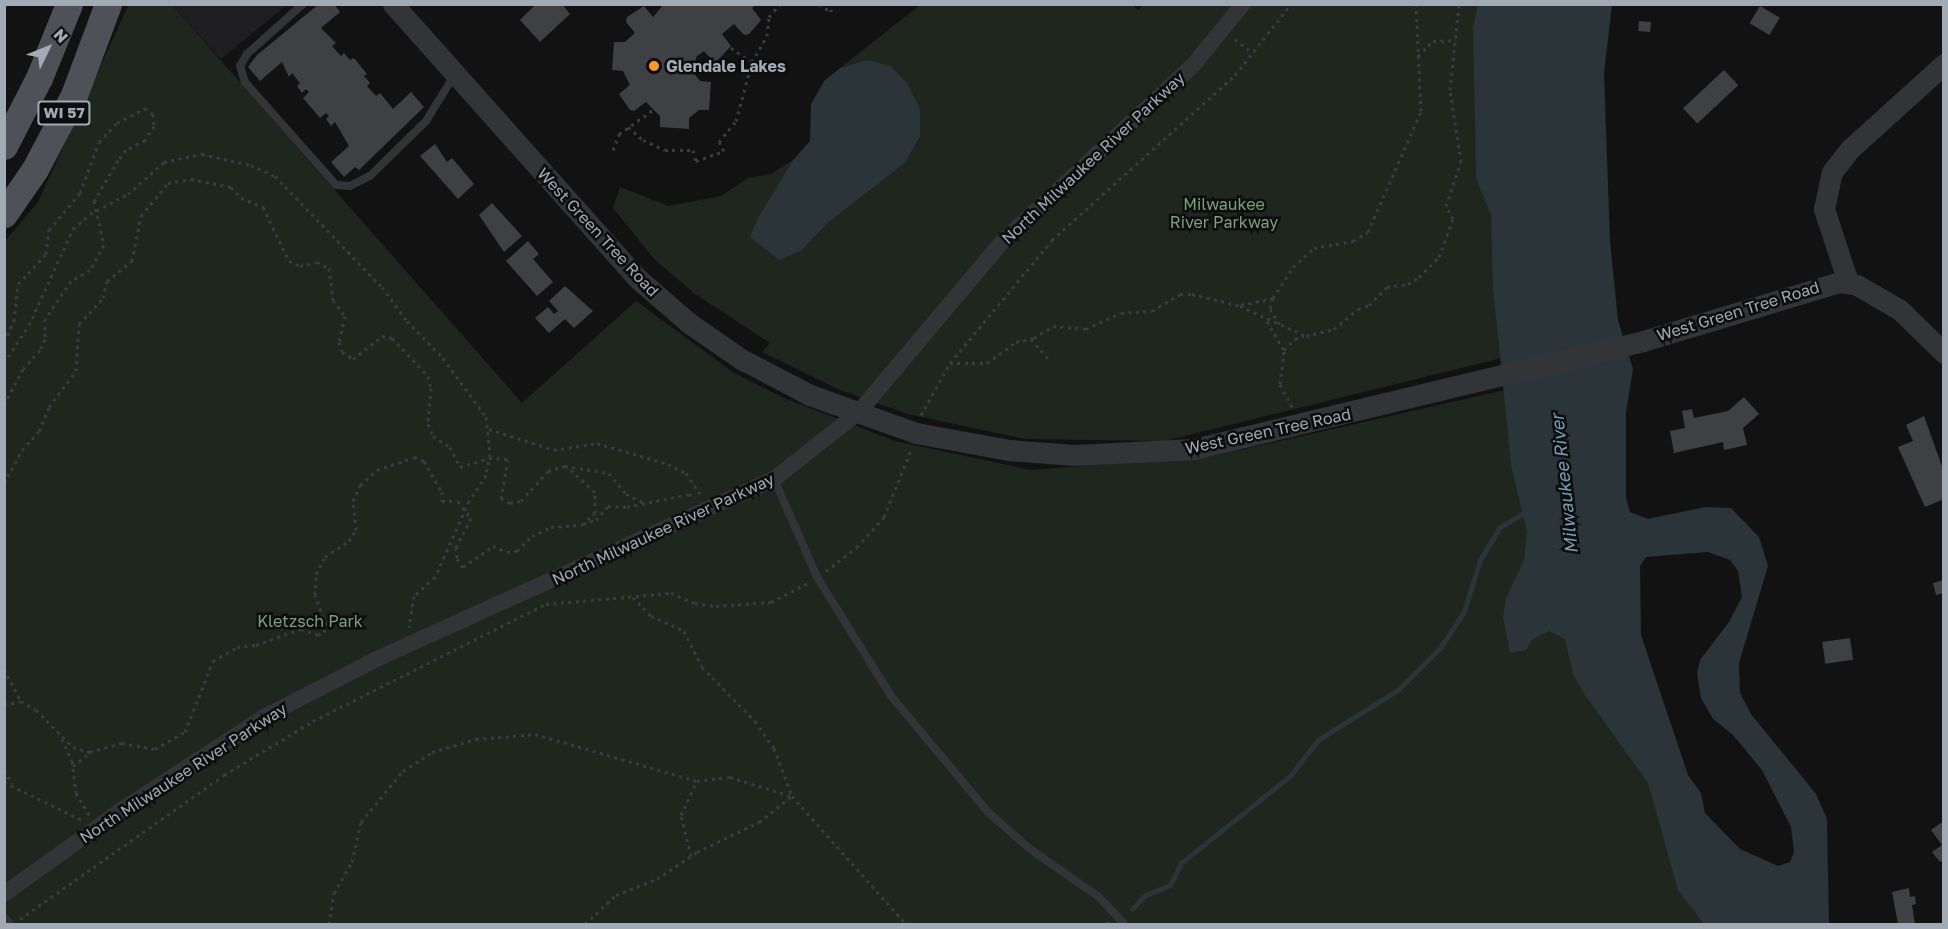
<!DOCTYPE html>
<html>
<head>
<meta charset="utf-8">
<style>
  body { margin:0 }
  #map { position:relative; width:1948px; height:929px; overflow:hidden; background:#121213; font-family:"Golos Text",sans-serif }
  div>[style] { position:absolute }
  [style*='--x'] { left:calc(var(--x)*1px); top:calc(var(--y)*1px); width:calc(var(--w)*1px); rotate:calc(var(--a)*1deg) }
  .built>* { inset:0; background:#1e1e20 }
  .green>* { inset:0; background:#1e261e }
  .water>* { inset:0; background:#2a3439 }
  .stream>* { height:4.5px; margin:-2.25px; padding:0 2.25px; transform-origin:2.25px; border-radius:2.25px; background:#2a3439 }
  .building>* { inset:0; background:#3e4043; transform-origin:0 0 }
  .path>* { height:3px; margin-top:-1.5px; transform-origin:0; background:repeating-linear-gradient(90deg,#383b40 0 3px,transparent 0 7.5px) }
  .service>* { height:8px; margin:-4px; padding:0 4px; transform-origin:4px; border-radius:4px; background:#323438 }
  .minor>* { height:16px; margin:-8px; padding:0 8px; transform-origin:8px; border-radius:8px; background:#323438 }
  .tertiary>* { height:21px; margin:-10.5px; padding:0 10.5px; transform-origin:10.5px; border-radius:10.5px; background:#323438 }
  .primary>* { height:27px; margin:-13.5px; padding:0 13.5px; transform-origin:13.5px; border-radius:13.5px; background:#4e5158 }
  .dots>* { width:16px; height:16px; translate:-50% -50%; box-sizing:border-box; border:3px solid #0d0d0e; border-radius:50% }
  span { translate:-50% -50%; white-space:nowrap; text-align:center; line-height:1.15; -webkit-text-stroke:5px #0d0d0e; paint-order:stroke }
  .shield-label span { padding:2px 4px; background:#0d0d0e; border:2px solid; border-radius:4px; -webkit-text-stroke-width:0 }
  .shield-label { font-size:15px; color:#a2aab5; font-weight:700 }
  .poi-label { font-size:16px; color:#a2aab5; font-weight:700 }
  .left { translate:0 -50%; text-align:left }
  .street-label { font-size:16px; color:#a2aab5 }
  .park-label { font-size:16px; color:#7aa178 }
  .water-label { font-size:18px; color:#779db2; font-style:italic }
  .frame { position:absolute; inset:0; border:6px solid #a2aab5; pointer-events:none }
  .north { position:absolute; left:18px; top:18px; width:60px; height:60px; -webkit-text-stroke:4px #0d0d0e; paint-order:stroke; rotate:47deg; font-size:16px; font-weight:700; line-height:24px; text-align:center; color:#a2aab5 }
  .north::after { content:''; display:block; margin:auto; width:21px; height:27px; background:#a2aab5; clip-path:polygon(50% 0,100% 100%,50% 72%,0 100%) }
</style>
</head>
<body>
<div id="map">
  <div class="built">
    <div style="clip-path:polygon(172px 5px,287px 5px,221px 59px)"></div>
  </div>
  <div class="green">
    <div style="clip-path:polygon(129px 4px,172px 5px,522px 403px,636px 301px,734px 373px,784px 398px,895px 441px,1031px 470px,1214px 456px,1505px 390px,1630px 685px,1755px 924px,5px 924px,5px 241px,38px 202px)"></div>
    <div style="clip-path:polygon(1132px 4px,1138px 10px,1144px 4px,1559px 5px,1506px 357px,1164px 441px,1025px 439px,908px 414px,840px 390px,762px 352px,770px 343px,695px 294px,654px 259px,613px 208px,620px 187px,669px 206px,721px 196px,748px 178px,771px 174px,793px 160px,759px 216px,801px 251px,829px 222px,905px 163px,920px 138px,920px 109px,867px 60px,840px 68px,920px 5px)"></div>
  </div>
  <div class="water">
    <div style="clip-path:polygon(evenodd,1478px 5px,1612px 5px,1604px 73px,1610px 241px,1618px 320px,1633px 369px,1626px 412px,1626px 498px,1630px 512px,1648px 519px,1705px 507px,1731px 508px,1759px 537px,1768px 566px,1739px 663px,1740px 693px,1751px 714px,1816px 794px,1827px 819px,1829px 924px,1704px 924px,1678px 890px,1648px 783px,1585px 695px,1573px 674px,1565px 639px,1549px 631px,1532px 640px,1526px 650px,1510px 653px,1503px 617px,1506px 598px,1524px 560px,1527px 532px,1511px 465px,1493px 288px,1491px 215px,1476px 178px,1473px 27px,1478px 5px,1708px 552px,1730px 560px,1738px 571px,1742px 597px,1729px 622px,1700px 660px,1697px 673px,1701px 698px,1713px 719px,1733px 735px,1762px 770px,1791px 827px,1794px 852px,1790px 862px,1778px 866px,1740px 849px,1705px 813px,1701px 793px,1688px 775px,1641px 635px,1640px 566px,1646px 557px,1708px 552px)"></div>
    <div style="clip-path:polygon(867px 60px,890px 66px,907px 83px,920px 109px,920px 137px,905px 163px,829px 222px,801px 251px,779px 260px,750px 237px,759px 216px,793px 160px,810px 141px,811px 104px,825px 80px,840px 68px)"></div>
  </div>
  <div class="stream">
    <div style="--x:1132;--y:909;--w:18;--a:-47"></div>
    <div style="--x:1144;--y:896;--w:28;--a:-23"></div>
    <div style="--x:1170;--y:885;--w:25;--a:-63"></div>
    <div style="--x:1181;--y:863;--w:139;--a:-38.6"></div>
    <div style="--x:1290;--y:776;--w:46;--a:-52.1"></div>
    <div style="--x:1318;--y:740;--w:96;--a:-32.2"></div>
    <div style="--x:1399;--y:689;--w:58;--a:-45"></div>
    <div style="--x:1440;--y:648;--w:43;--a:-56.3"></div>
    <div style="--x:1464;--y:612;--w:54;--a:-72.9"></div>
    <div style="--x:1480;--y:560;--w:37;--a:-59"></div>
    <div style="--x:1499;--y:528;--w:33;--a:-31"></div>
    <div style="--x:1106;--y:924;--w:2;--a:-27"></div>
  </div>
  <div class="building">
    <div style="clip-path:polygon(319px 4px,334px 4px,340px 12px,321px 28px,336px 43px,332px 46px,341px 56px,344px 53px,350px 60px,354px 58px,367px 74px,364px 76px,370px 83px,367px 86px,376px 96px,380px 93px,393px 109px,411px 92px,424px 107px,359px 170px,355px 167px,344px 177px,331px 162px,349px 146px,335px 122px,331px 126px,326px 119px,329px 116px,326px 113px,320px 118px,303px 98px,309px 92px,306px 89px,302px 93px,297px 86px,300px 83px,292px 73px,289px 77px,282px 62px,260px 81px,248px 67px,257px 55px)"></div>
    <div style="clip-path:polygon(536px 4px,562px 4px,570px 14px,540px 42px,520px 20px)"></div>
    <div style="clip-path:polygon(664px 4px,756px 4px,752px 8px,761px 20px,749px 34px,744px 35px,734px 24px,722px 34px,731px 46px,718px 60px,713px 61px,704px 51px,696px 57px,695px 75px,700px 81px,711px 82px,709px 110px,699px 110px,689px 118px,689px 129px,660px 127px,660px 116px,646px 102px,634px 111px,630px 110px,619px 94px,630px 85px,623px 71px,612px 70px,614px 42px,625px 42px,635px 33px,626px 22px,627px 17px,644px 6px,653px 17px)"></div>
    <div style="left:1760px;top:6px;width:23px;height:20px;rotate:31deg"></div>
    <div style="left:1639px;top:21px;width:12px;height:10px;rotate:5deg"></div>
    <div style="left:1724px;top:70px;width:21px;height:56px;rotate:47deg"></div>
    <div style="clip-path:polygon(435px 144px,447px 162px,452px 158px,474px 184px,458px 199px,420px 156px)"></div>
    <div style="clip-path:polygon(492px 203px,522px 236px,504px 252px,479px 215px)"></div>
    <div style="clip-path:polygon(528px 241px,539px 254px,533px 259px,553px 282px,537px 296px,506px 261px)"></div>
    <div style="clip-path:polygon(565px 286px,593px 311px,574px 328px,565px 319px,549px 333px,535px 318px,548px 307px,554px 314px,558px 311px,549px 301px)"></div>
    <div style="clip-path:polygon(1744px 397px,1759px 414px,1743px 428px,1747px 445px,1724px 450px,1723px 442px,1674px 453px,1670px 431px,1685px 428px,1682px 411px,1692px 409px,1694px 418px,1728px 411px)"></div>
    <div style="clip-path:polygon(1924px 416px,1944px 472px,1944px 499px,1925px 507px,1898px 447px,1913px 441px,1906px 425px)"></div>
    <div style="clip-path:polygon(1944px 580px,1944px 593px,1936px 595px,1933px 583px)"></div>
    <div style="left:1850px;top:638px;width:22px;height:28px;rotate:82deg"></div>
    <div style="clip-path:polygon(1944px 821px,1944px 860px,1940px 862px,1932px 852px,1942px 845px,1931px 830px)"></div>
    <div style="clip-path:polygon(1909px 888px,1910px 897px,1915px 896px,1916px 904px,1912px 905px,1915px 924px,1898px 924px,1892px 892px)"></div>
  </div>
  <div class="path">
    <div style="--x:819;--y:4;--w:14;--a:34"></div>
    <div style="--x:831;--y:12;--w:8;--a:-90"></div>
    <div style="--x:1235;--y:39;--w:22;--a:39"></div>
    <div style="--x:1418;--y:56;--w:21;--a:-45"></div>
    <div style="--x:1433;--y:41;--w:23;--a:-2"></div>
    <div style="--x:752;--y:62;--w:30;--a:-60"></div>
    <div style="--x:767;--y:36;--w:19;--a:-84"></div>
    <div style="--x:769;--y:17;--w:17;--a:-50"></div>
    <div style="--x:628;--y:127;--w:20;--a:41"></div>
    <div style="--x:643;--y:140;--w:24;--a:24"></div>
    <div style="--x:665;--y:150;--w:28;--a:0"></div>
    <div style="--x:693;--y:150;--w:11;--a:75"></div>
    <div style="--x:696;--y:161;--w:30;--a:-20"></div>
    <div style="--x:724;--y:151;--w:10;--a:-119"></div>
    <div style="--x:719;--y:142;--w:27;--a:-51"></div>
    <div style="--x:736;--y:121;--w:61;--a:-74.8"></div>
    <div style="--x:752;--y:62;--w:27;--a:-146"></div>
    <div style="--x:613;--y:150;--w:17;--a:-69"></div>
    <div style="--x:619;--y:134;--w:43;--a:-35.5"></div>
    <div style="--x:1273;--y:298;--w:11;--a:105"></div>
    <div style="--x:1270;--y:309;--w:19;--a:58"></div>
    <div style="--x:1241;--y:305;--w:33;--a:-12"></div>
    <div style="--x:1273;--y:298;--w:37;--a:-57"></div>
    <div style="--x:1293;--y:267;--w:28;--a:-42"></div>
    <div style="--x:1314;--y:248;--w:40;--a:-10"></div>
    <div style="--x:1353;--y:241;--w:17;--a:-31"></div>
    <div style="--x:1368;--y:232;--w:132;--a:-66.3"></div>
    <div style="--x:1421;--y:111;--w:107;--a:-92.7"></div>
    <div style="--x:1267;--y:321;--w:34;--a:60"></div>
    <div style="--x:1031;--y:339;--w:29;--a:49"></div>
    <div style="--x:4;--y:342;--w:23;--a:-65"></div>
    <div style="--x:14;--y:321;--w:37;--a:-84"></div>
    <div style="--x:18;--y:284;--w:41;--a:-47"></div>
    <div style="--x:46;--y:254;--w:24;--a:-83"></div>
    <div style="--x:49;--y:230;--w:48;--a:-50"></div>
    <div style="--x:80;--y:193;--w:54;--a:-69.6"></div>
    <div style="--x:99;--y:142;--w:26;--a:-47"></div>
    <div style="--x:117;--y:123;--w:32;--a:-28"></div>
    <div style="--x:145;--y:108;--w:10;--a:37"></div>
    <div style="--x:153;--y:114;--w:12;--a:85"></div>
    <div style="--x:154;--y:126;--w:17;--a:123"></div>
    <div style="--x:145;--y:140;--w:21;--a:152"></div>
    <div style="--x:126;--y:150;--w:13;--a:129"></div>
    <div style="--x:118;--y:160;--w:48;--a:120.3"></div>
    <div style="--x:94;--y:201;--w:45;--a:77.2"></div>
    <div style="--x:104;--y:245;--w:29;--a:119"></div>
    <div style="--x:90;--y:270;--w:22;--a:150"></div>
    <div style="--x:71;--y:281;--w:46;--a:124.4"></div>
    <div style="--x:45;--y:319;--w:20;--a:90"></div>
    <div style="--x:45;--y:339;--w:12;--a:114"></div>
    <div style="--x:40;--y:350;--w:25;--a:132"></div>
    <div style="--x:23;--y:369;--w:41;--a:117.8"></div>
    <div style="--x:4;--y:363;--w:45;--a:-56.7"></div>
    <div style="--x:29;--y:325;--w:106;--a:-65.4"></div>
    <div style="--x:73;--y:229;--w:23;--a:-41"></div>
    <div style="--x:90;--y:214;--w:43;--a:-27.8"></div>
    <div style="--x:128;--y:194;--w:48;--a:-41.6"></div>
    <div style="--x:164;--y:162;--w:39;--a:-12"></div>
    <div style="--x:202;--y:154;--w:50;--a:12.7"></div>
    <div style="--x:251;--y:165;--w:26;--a:25"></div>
    <div style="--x:275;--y:176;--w:154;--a:46.1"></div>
    <div style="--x:382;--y:287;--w:42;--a:53.7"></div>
    <div style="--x:407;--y:321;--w:52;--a:45.8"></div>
    <div style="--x:443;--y:358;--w:73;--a:53.9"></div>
    <div style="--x:486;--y:417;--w:37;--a:84"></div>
    <div style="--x:490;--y:454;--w:21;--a:101"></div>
    <div style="--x:486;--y:475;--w:31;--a:123"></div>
    <div style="--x:469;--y:501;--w:83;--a:114.1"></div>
    <div style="--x:435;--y:577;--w:28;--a:138"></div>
    <div style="--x:414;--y:596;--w:32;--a:99"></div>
    <div style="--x:950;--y:363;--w:37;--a:0"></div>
    <div style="--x:987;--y:363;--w:36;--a:-36"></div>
    <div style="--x:1016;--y:342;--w:18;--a:-13"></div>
    <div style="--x:1034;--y:338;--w:22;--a:-32"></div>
    <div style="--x:1053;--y:326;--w:33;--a:5"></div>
    <div style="--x:1086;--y:329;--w:38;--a:-25"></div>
    <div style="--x:1121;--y:313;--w:31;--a:-4"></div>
    <div style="--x:1152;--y:311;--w:33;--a:-31"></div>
    <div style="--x:1180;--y:294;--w:12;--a:0"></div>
    <div style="--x:1192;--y:294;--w:49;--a:14"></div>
    <div style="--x:1240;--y:306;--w:72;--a:24.4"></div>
    <div style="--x:1306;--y:336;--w:29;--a:-14"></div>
    <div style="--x:1334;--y:329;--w:31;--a:-40"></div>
    <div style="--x:1358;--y:309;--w:12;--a:-20"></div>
    <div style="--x:1369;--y:305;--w:25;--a:-45"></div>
    <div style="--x:1387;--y:287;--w:21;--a:-8"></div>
    <div style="--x:1408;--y:284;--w:13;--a:-32"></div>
    <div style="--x:1419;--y:277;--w:28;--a:-45"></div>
    <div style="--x:1439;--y:257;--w:40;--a:-69.8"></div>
    <div style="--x:1453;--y:219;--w:15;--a:-118"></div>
    <div style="--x:1446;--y:206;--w:46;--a:-71.2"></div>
    <div style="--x:1461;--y:162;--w:73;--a:-98.7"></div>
    <div style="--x:1450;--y:90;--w:86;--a:-84"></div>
    <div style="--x:1292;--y:407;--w:26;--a:-118"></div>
    <div style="--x:1280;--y:384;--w:34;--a:-83"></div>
    <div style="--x:1284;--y:350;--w:16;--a:-45"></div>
    <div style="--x:1295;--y:339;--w:9;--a:-18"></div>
    <div style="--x:921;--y:415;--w:60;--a:-60.9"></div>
    <div style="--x:950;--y:363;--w:160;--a:-50.3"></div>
    <div style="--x:1052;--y:240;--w:246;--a:-42"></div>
    <div style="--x:1235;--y:75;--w:90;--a:-51.7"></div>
    <div style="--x:489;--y:429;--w:68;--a:17.9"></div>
    <div style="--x:554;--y:450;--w:44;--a:-9.2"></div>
    <div style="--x:597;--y:443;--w:74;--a:16.5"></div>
    <div style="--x:668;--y:464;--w:20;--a:27"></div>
    <div style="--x:686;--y:473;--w:29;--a:56"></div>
    <div style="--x:4;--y:483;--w:38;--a:-61"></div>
    <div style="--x:22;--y:450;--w:25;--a:-48"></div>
    <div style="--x:39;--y:431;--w:26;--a:-67"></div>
    <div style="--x:49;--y:407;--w:45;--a:-53.1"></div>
    <div style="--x:76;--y:371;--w:47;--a:-86.3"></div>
    <div style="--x:79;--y:324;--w:35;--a:-47"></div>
    <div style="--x:103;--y:298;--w:17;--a:-77"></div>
    <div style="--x:107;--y:281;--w:32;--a:-39"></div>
    <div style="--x:132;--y:261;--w:46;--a:-78.7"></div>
    <div style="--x:141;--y:216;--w:43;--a:-50.7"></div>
    <div style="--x:168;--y:183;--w:23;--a:-10"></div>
    <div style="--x:191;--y:179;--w:41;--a:11.3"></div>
    <div style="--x:231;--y:187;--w:15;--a:48"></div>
    <div style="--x:241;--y:198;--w:24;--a:22"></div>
    <div style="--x:263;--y:207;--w:60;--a:64.3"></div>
    <div style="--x:289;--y:261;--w:12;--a:24"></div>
    <div style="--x:300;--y:266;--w:17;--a:-13"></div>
    <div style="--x:317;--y:262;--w:13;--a:27"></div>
    <div style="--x:329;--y:268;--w:32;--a:83"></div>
    <div style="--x:333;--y:300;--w:20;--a:53"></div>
    <div style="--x:345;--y:316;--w:27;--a:103"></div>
    <div style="--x:339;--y:342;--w:10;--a:73"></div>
    <div style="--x:342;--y:352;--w:13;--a:32"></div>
    <div style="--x:353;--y:359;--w:37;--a:-38"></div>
    <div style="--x:382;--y:336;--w:10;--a:11"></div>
    <div style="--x:392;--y:338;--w:52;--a:46.5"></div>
    <div style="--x:428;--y:376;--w:12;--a:76"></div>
    <div style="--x:431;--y:388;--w:36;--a:95"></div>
    <div style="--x:428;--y:424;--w:13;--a:67"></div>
    <div style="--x:433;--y:436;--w:20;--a:33"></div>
    <div style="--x:450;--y:447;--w:22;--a:63"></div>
    <div style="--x:460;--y:467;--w:30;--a:-17"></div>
    <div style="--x:489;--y:458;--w:19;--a:3"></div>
    <div style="--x:508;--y:459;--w:40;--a:100"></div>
    <div style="--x:501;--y:498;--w:10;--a:29"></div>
    <div style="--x:510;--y:503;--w:11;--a:-10"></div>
    <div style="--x:521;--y:501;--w:40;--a:-48"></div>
    <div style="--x:548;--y:471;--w:18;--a:-16"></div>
    <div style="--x:565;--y:466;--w:45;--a:9"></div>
    <div style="--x:609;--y:473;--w:27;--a:51"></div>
    <div style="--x:626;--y:494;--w:19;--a:25"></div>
    <div style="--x:583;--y:524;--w:14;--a:-17"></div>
    <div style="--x:596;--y:520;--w:18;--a:-49"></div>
    <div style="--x:608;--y:506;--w:19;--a:3"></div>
    <div style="--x:627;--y:507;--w:63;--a:-11.8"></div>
    <div style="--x:689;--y:494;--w:8;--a:40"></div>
    <div style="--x:826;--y:571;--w:39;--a:-38"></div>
    <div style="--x:857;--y:547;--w:40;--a:-48"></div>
    <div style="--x:884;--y:517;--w:72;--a:-68.1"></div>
    <div style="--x:633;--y:597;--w:26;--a:47"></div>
    <div style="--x:651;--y:616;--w:36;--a:24"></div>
    <div style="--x:684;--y:631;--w:40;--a:63.4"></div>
    <div style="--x:702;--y:667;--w:76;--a:45.5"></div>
    <div style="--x:755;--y:721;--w:33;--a:55"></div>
    <div style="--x:774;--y:748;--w:51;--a:69.4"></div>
    <div style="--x:4;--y:669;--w:36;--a:62"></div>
    <div style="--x:4;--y:705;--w:17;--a:-13"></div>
    <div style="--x:21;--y:701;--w:17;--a:31"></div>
    <div style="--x:36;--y:710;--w:52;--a:45"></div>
    <div style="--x:73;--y:747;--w:18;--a:16"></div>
    <div style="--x:90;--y:752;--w:33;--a:-16"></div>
    <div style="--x:122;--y:743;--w:34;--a:10"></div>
    <div style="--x:155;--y:749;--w:34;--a:-30"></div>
    <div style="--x:185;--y:732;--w:76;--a:-68.5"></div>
    <div style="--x:213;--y:661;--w:28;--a:-30"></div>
    <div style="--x:237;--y:647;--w:19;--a:-6"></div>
    <div style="--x:256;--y:645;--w:48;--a:-19.6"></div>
    <div style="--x:301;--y:629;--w:18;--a:19"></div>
    <div style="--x:318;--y:635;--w:7;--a:-27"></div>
    <div style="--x:324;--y:632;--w:7;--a:-74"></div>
    <div style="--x:326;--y:625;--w:32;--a:-110"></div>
    <div style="--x:315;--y:595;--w:21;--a:-87"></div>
    <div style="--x:316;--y:574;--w:19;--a:-62"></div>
    <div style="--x:325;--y:557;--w:29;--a:-34"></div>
    <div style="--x:349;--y:541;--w:13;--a:-58"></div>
    <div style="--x:356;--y:530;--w:29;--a:-96"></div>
    <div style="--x:353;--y:501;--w:17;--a:-66"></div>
    <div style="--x:360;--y:485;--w:23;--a:-41"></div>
    <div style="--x:377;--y:470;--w:39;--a:-19"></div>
    <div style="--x:414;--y:457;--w:11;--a:22"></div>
    <div style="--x:424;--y:461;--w:36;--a:60"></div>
    <div style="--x:442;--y:492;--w:9;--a:90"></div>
    <div style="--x:442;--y:501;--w:16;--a:0"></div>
    <div style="--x:458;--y:501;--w:21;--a:53"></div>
    <div style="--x:471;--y:518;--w:33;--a:117"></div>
    <div style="--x:456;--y:547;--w:12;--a:85"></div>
    <div style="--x:457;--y:559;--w:10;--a:53"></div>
    <div style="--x:463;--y:567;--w:37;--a:-35"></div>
    <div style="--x:493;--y:546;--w:15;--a:23"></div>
    <div style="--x:507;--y:552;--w:10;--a:-6"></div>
    <div style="--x:517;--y:551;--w:21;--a:-45"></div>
    <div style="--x:532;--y:536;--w:21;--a:-25"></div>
    <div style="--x:551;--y:527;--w:31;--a:-4"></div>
    <div style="--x:582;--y:525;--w:18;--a:-43"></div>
    <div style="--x:595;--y:513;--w:21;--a:-90"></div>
    <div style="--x:595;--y:492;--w:38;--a:-138"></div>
    <div style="--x:62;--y:739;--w:24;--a:66"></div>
    <div style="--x:72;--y:761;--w:32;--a:83"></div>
    <div style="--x:76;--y:793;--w:27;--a:59"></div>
    <div style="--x:73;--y:766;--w:22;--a:-39"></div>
    <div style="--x:4;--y:770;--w:16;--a:60"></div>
    <div style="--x:4;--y:782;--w:87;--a:26"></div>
    <div style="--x:691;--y:856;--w:42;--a:-103.7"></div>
    <div style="--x:681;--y:815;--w:38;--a:-65"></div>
    <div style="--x:697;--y:781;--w:33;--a:-7"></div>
    <div style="--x:730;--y:777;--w:64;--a:17.3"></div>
    <div style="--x:20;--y:919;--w:250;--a:-35.2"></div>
    <div style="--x:224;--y:775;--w:104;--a:-31.2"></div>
    <div style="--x:313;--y:721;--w:261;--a:-26.7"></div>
    <div style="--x:546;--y:604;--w:125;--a:-5"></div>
    <div style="--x:671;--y:593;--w:26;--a:23"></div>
    <div style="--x:695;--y:603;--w:21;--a:8"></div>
    <div style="--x:716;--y:606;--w:55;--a:-4.2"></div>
    <div style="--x:771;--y:602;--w:42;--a:-27.2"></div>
    <div style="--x:329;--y:924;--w:31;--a:-81"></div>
    <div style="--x:334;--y:893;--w:36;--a:-60"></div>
    <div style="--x:352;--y:862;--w:41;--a:-77.3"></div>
    <div style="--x:361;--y:822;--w:66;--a:-50.5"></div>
    <div style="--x:403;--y:771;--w:35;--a:-33"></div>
    <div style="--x:432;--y:752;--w:46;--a:-16.5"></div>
    <div style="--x:476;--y:739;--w:59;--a:-4.8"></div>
    <div style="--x:535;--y:734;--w:169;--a:16.2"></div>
    <div style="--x:585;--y:924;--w:42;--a:-43.1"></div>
    <div style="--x:616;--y:895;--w:44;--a:-21.3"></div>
    <div style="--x:657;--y:879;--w:48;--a:-34"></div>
    <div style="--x:697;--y:852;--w:69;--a:-25.8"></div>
    <div style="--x:759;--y:822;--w:42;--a:-38.2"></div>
    <div style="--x:792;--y:796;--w:171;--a:48.3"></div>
  </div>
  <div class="service">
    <div style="--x:303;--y:4;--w:75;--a:138.2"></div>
    <div style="--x:247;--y:54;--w:14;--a:120"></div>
    <div style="--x:240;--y:66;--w:17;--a:73"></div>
    <div style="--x:245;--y:82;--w:137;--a:48.5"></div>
    <div style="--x:336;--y:185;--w:14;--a:4"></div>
    <div style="--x:350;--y:186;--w:22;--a:-27"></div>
    <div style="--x:370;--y:176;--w:78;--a:-44.5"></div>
    <div style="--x:426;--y:121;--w:55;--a:-58.3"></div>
    <div style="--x:774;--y:479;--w:107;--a:66.3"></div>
    <div style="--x:817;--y:577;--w:140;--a:58.1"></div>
    <div style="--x:891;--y:696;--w:151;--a:50.1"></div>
    <div style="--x:988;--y:812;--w:56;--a:41.4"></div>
    <div style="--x:1030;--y:849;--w:84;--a:34.8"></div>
    <div style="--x:1099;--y:897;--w:37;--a:47"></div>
    <div style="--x:4;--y:917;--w:9;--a:49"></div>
  </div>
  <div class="minor">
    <div style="--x:4;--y:894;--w:143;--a:-35.6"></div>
    <div style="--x:120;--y:811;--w:174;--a:-33.1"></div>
    <div style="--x:266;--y:716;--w:127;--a:-27.2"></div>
    <div style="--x:379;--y:658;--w:434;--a:-24.4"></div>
    <div style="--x:774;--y:479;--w:107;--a:-38.2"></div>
    <div style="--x:858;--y:413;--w:224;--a:-49.9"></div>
    <div style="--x:1002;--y:242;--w:263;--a:-42.8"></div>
    <div style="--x:1195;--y:63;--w:76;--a:-50.9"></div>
  </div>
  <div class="tertiary">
    <div style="--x:393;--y:4;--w:367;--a:48.3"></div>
    <div style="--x:637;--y:278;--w:69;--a:40.9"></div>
    <div style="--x:689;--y:323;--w:63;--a:34.7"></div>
    <div style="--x:741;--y:359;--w:78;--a:27.6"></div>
    <div style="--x:810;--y:395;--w:113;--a:19.7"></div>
    <div style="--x:916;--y:433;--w:95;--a:10.4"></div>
    <div style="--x:1009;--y:450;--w:65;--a:4.4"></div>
    <div style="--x:1074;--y:455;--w:120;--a:-2.9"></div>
    <div style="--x:1194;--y:449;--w:462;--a:-13.5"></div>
    <div style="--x:1643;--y:341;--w:206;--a:-16.7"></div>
    <div style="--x:1840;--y:282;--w:17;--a:10"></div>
    <div style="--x:1857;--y:285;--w:50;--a:30.2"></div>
    <div style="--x:1900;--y:310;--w:62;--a:44.3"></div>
    <div style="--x:1848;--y:282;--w:77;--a:-108.2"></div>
    <div style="--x:1824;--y:209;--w:38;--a:-78"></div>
    <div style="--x:1832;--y:172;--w:29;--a:-52"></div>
    <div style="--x:1850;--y:149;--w:127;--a:-42.1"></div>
  </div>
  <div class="primary">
    <div style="--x:4;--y:146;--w:76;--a:-62.8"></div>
    <div style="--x:39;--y:78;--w:80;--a:-67.9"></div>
    <div style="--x:4;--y:214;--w:55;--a:-55.4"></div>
    <div style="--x:35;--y:169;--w:84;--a:-62.2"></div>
    <div style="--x:74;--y:95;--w:97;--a:-69.5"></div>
  </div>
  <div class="dots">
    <div style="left:654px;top:66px;background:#fa9b23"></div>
  </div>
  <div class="shield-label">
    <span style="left:64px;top:113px">WI 57</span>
  </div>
  <div class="poi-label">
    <span class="left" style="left:666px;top:66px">Glendale Lakes</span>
  </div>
  <div class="street-label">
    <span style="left:1093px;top:158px;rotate:-43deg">North Milwaukee River Parkway</span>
    <span style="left:598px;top:232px;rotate:47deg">West Green Tree Road</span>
    <span style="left:1738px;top:311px;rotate:-17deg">West Green Tree Road</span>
    <span style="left:1268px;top:431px;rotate:-12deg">West Green Tree Road</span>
    <span style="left:663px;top:529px;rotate:-25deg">North Milwaukee River Parkway</span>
    <span style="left:183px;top:773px;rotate:-33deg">North Milwaukee River Parkway</span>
  </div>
  <div class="park-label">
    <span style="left:1224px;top:213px">Milwaukee<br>River Parkway</span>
    <span style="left:310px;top:621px">Kletzsch Park</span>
  </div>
  <div class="water-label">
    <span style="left:1564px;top:484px;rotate:-96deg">Milwaukee River</span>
  </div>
  <div class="frame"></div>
  <div class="north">N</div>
</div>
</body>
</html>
